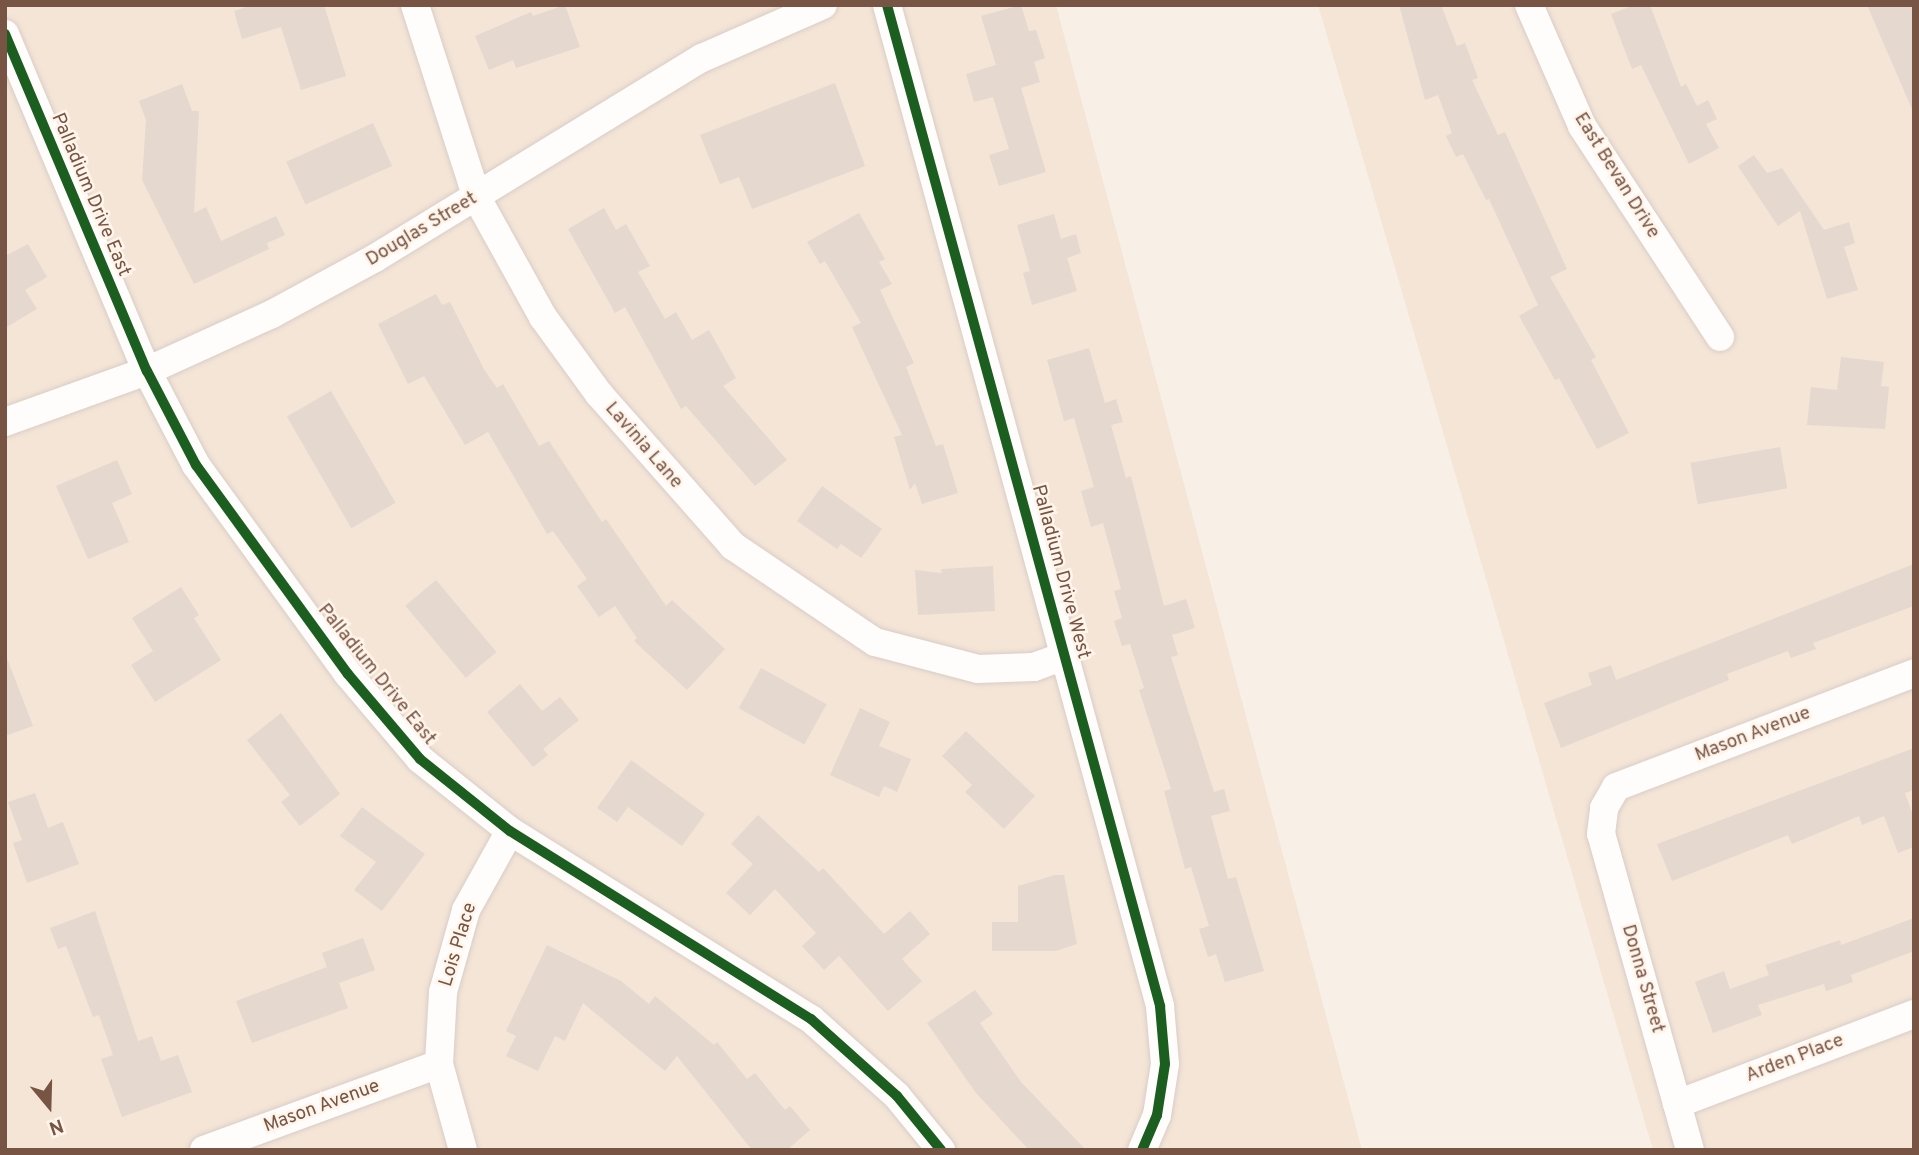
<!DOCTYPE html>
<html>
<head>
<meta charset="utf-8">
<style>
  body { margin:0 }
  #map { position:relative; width:1919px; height:1155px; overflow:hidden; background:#f8f0e7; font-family:Overpass,sans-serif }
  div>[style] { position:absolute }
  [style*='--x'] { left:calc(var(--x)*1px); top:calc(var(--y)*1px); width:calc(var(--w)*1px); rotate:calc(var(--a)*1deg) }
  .residential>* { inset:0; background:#f4e5d7 }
  .building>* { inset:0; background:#e5d8cf; transform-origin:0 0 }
  .roads { filter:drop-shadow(0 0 2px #d9cdc6) drop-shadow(0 0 2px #d9cdc6) }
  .minor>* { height:28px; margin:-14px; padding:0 14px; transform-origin:14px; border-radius:14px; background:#fefdfb }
  .cycleway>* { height:10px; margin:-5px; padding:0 5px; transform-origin:5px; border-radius:5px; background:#1b5e20 }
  span { translate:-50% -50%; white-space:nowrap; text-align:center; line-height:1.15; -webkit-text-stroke:5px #fff5ea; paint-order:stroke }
  .street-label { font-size:19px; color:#785445 }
  .frame { position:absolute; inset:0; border:7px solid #785445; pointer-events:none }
  .north { position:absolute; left:14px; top:1071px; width:70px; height:70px; -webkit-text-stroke:5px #fff5ea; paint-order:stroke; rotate:161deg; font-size:19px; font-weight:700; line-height:28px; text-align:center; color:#785445 }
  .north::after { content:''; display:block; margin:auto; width:24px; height:32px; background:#785445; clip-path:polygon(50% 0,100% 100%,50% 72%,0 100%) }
</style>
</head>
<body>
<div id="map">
  <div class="residential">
    <div style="clip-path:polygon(5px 5px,1056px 5px,1362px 1150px,9px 1150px,5px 1139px)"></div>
    <div style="clip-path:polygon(1318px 5px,1914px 5px,1914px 1150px,1653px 1150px)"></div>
  </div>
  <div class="building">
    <div style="clip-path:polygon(252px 5px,324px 5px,346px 76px,301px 90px,281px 27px,242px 39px,234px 11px)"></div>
    <div style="clip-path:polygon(565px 5px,580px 47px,516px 68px,513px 60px,489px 70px,475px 36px,531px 12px,533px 16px)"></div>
    <div style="clip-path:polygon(1021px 5px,1029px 31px,1036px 30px,1045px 58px,1034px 62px,1040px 82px,1021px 88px,1046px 172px,999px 186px,989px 155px,1009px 149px,993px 97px,974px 102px,966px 74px,996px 65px,981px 16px)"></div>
    <div style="clip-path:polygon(1399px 5px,1441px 5px,1457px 46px,1465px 43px,1478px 78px,1472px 80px,1498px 135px,1505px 132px,1567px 269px,1550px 277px,1596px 357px,1591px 360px,1629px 433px,1597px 449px,1559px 378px,1555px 380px,1519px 316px,1538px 305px,1489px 199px,1486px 200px,1463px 154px,1456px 157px,1446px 136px,1452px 133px,1438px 95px,1425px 100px)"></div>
    <div style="clip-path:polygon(1634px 5px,1650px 5px,1681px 87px,1686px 84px,1697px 106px,1708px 100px,1717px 119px,1706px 124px,1719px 148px,1689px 164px,1641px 65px,1632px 69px,1611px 14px)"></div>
    <div style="clip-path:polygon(1867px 5px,1914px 5px,1914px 114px)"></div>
    <div style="clip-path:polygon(835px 83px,865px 166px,752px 209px,739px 177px,720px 184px,700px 135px)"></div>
    <div style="clip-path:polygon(182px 84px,192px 111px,199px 111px,194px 213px,206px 207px,221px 241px,276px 216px,285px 235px,267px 243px,269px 249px,194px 284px,142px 180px,146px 120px,139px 101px)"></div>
    <div style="left:373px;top:123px;width:47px;height:95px;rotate:66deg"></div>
    <div style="clip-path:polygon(1754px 155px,1767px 173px,1782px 168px,1824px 230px,1849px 222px,1855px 243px,1844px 247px,1858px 290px,1827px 299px,1800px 211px,1778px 226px,1738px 166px)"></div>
    <div style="clip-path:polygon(604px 208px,616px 230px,626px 224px,650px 266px,638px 272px,665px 319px,676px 312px,692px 340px,709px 330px,736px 378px,723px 386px,787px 460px,755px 486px,686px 406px,681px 409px,625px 307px,615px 313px,568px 229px)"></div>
    <div style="clip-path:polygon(859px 213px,885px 259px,879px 262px,892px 284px,880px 290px,914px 363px,906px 367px,936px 446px,943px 444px,958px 493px,922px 504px,915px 483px,910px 490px,894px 437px,902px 435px,852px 327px,861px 323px,825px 261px,820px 264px,807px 242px)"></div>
    <div style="clip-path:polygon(1054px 214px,1061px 239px,1076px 234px,1081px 253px,1067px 258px,1077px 291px,1032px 305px,1023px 273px,1030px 271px,1017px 225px)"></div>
    <div style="clip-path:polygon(28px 244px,47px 277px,25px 290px,37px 309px,5px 328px,5px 256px)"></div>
    <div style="clip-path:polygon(436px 294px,442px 305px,450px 302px,485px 371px,497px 388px,503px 384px,539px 446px,549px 441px,602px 522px,606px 519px,666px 606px,672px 600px,725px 649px,687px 690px,634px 641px,637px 638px,615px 606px,599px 617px,577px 586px,587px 579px,553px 531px,547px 534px,488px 432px,465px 445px,424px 376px,408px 384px,378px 324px)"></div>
    <div style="clip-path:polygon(1089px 348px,1105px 403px,1116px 399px,1123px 422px,1111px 425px,1126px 478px,1131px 476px,1164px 606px,1186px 599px,1195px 628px,1172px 635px,1178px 655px,1171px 657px,1214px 792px,1224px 789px,1230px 811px,1211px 816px,1228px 879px,1236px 877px,1264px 971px,1225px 982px,1216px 954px,1208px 957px,1199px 929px,1209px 926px,1191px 867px,1185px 869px,1164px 791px,1171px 789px,1139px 690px,1144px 688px,1130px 644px,1122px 646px,1114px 621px,1122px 618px,1114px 591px,1121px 589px,1103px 523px,1091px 527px,1081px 491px,1094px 487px,1074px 418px,1064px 421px,1047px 360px)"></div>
    <div style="clip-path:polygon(1841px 357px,1884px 362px,1881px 386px,1889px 387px,1885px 429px,1807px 425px,1811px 387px,1837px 390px)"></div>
    <div style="left:331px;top:391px;width:129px;height:51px;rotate:60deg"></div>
    <div style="left:1780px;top:447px;width:42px;height:91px;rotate:80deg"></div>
    <div style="clip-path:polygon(117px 460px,132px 494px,112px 503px,129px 542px,88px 559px,56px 486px)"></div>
    <div style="clip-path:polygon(822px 486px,882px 529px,861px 558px,841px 544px,837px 549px,797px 521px)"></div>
    <div style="clip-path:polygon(1914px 564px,1914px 606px,1813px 643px,1816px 649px,1791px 658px,1788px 651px,1727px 674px,1729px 680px,1561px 748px,1544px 703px,1592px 685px,1588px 673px,1611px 665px,1616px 680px)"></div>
    <div style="clip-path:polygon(993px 566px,995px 611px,918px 615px,915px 570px,942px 573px,941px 569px)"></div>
    <div style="left:436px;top:580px;width:94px;height:40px;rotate:50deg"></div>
    <div style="clip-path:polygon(181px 587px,199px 615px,194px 618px,221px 660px,155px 702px,131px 665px,153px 651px,132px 618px)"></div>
    <div style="clip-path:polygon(7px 658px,33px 726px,5px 736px,5px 659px)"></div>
    <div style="left:761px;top:668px;width:75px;height:46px;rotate:29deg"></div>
    <div style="clip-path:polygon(520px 684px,542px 711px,560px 697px,579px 720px,543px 749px,548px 755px,533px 767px,487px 712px)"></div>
    <div style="clip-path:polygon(860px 708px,890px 722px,879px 746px,911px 759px,897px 792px,884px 786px,879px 797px,830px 775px)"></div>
    <div style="clip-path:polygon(281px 713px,340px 794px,300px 826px,281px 802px,290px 795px,247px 740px)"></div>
    <div style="clip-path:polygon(966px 731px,1035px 796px,1004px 829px,965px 792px,972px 785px,942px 756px)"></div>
    <div style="clip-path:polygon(1914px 748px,1914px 790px,1905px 793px,1914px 818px,1914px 847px,1898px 853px,1884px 816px,1862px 825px,1859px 816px,1792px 844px,1788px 835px,1672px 881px,1657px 844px)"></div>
    <div style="clip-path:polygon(631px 760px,705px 814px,682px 846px,628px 807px,617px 822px,597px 808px)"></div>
    <div style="clip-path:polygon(35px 793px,48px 828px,63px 822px,79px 864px,27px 883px,13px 843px,22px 840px,8px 802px)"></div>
    <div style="clip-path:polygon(362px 807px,425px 854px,382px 911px,354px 890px,376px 862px,340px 836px)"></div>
    <div style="clip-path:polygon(758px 815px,819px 872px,823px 868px,884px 934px,910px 911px,930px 934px,902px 959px,922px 981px,888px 1011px,839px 956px,824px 970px,802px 946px,816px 933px,775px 889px,750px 915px,726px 893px,753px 864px,731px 844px)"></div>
    <div style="clip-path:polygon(1055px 875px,1064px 875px,1077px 944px,1056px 951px,992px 951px,992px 922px,1018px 922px,1018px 886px)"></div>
    <div style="clip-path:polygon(95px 911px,138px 1041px,152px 1036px,161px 1061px,178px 1055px,192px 1092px,122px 1117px,101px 1059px,113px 1055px,99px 1015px,93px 1017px,66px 946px,58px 949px,50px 928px)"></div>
    <div style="clip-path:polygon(1914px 918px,1914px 951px,1851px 975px,1853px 982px,1826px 991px,1824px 984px,1758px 1005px,1762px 1015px,1713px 1033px,1695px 982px,1724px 971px,1730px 989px,1769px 975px,1765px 965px,1840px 940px,1841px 945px)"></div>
    <div style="clip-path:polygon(363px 938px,375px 970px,339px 983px,348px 1008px,252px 1043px,236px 1001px,327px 967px,322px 953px)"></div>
    <div style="clip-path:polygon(547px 945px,621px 981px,649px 1004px,655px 996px,714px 1045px,717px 1042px,747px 1079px,755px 1073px,785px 1110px,790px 1106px,810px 1130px,787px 1150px,752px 1150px,677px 1056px,665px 1071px,583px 1003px,565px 1041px,555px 1036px,538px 1071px,506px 1056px,516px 1036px,506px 1031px)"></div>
    <div style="clip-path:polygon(975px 990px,993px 1014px,980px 1023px,1021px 1082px,1086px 1150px,1029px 1150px,976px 1093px,927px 1023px)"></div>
  </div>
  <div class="roads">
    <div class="minor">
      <div style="--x:415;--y:5;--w:203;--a:72.2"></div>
      <div style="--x:477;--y:198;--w:136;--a:61"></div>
      <div style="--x:543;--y:317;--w:95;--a:54"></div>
      <div style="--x:599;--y:394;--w:203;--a:48.6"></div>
      <div style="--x:733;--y:546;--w:171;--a:34.1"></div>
      <div style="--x:875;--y:642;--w:106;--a:14.7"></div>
      <div style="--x:978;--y:669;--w:56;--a:-2"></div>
      <div style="--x:1034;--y:667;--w:33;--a:-20"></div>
      <div style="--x:887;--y:5;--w:1038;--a:74.74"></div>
      <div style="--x:1160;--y:1006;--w:58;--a:85.1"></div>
      <div style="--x:1165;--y:1064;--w:52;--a:98.9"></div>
      <div style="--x:1157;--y:1115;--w:38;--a:113"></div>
      <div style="--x:1529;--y:5;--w:132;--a:66.3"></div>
      <div style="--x:1582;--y:126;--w:252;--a:56.8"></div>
      <div style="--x:5;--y:34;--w:366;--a:67.2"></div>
      <div style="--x:147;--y:371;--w:106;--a:62.5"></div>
      <div style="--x:196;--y:465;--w:258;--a:54"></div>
      <div style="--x:348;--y:674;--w:111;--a:49.7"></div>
      <div style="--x:420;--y:759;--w:115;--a:38.7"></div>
      <div style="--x:510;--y:831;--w:355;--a:32"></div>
      <div style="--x:811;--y:1019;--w:115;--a:41.8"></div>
      <div style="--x:897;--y:1096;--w:70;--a:50.8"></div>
      <div style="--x:5;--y:422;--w:151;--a:-19.8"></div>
      <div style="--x:147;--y:371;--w:137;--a:-24.5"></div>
      <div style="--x:272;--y:314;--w:117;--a:-28.5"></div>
      <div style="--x:375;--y:258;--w:383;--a:-31.5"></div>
      <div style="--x:702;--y:58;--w:132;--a:-23.7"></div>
      <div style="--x:1677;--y:1104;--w:254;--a:-20.8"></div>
      <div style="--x:204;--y:1150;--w:250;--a:-20.1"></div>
      <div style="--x:463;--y:1150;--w:89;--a:-105.6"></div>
      <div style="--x:439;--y:1064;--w:72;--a:-86.8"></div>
      <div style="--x:443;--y:992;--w:85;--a:-74.3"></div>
      <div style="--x:466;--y:910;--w:90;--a:-60.9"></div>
      <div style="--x:1690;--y:1150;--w:328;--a:-105.7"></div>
      <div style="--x:1601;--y:834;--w:26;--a:-83"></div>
      <div style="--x:1604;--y:808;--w:24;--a:-60"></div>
      <div style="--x:1616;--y:787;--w:319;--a:-20.9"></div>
    </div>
  </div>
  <div class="cycleway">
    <div style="--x:887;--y:5;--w:1038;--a:74.74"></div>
    <div style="--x:1160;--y:1006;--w:58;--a:85.1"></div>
    <div style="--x:1165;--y:1064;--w:52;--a:98.9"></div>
    <div style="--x:1157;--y:1115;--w:38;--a:113"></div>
    <div style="--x:5;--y:34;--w:366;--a:67.2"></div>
    <div style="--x:147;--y:371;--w:106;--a:62.5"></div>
    <div style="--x:196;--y:465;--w:258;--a:54"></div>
    <div style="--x:348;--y:674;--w:111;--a:49.7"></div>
    <div style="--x:420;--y:759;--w:115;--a:38.7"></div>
    <div style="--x:510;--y:831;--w:355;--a:32"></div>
    <div style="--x:811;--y:1019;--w:115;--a:41.8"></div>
    <div style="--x:897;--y:1096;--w:70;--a:50.8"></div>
  </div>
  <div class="street-label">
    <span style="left:1616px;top:176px;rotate:58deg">East Bevan Drive</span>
    <span style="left:90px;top:195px;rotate:67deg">Palladium Drive East</span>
    <span style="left:422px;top:230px;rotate:-31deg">Douglas Street</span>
    <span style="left:643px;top:446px;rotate:49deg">Lavinia Lane</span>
    <span style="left:1060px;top:572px;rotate:75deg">Palladium Drive West</span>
    <span style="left:376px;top:675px;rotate:51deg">Palladium Drive East</span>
    <span style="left:1753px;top:735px;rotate:-21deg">Mason Avenue</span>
    <span style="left:459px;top:945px;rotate:-73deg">Lois Place</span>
    <span style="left:1642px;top:979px;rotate:74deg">Donna Street</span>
    <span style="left:1795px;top:1059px;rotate:-21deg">Arden Place</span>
    <span style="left:322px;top:1107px;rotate:-20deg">Mason Avenue</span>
  </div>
  <div class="frame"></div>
  <div class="north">N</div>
</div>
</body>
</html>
